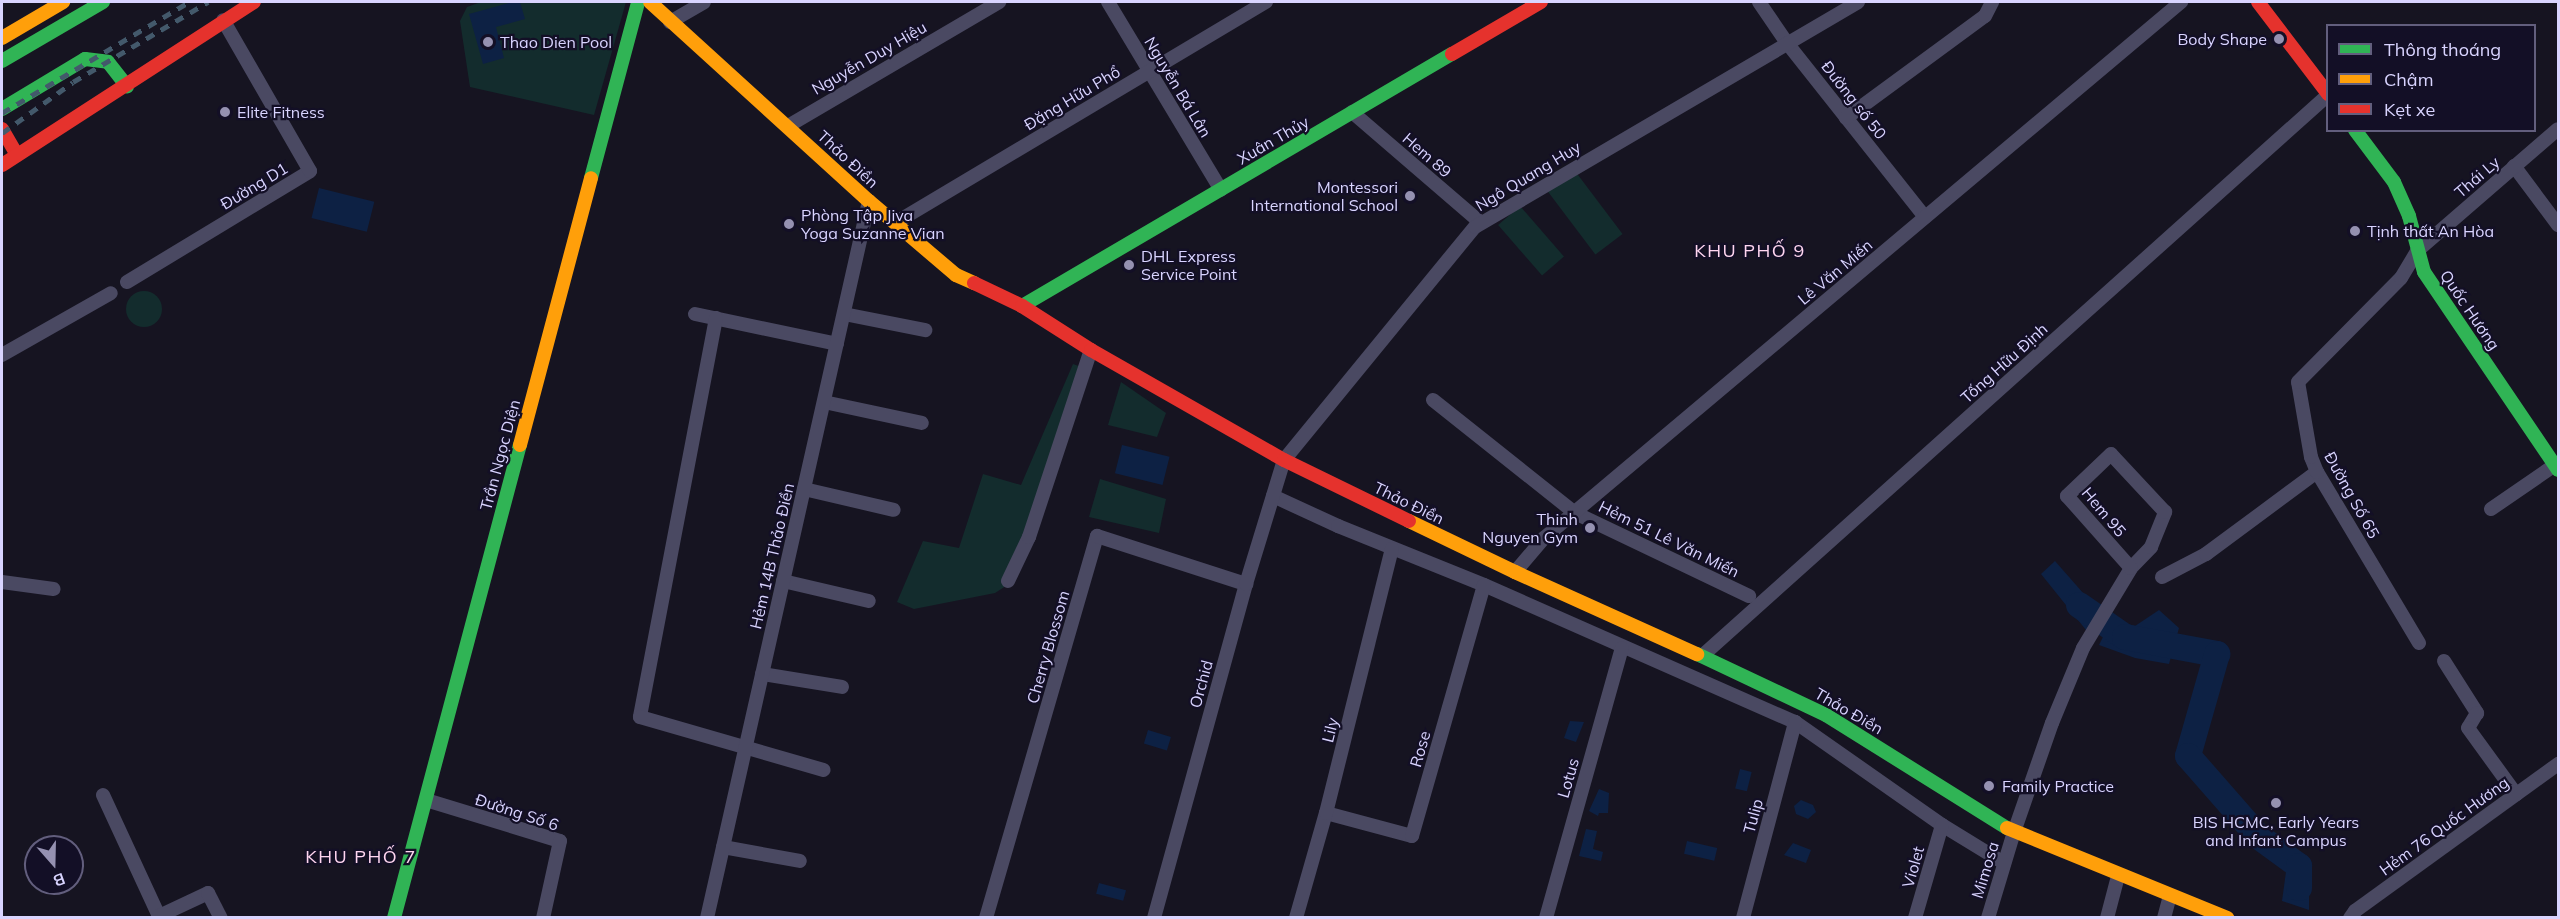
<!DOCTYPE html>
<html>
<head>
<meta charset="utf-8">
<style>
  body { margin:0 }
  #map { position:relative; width:2560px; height:919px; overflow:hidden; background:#161421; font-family:Mulish,sans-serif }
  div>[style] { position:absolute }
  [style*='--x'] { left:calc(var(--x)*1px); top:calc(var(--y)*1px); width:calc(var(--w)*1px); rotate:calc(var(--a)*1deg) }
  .green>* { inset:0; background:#132c2d; transform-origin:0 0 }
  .round { border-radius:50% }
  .water>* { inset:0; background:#0d2144; transform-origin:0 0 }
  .river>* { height:26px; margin:-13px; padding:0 13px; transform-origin:13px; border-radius:13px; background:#0d2144 }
  .street>* { height:14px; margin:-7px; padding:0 7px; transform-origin:7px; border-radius:7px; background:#4a4962 }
  .fast>* { height:14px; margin:-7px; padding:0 7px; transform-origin:7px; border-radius:7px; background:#30b455 }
  .slow>* { height:14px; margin:-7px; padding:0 7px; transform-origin:7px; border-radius:7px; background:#ff9f0a }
  .jam>* { height:14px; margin:-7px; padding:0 7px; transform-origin:7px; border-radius:7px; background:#e5322d }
  .rail>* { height:4.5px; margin-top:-2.25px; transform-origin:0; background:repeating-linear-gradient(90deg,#43596b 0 9px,transparent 0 17px) }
  .dots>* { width:16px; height:16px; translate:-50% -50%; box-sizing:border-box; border:3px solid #130f26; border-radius:50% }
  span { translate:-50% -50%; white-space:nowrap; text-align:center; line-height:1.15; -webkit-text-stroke:4.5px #130f26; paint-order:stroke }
  .poi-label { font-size:16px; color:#d9d4ff }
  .right { translate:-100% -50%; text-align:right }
  .left { translate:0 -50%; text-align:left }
  .street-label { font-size:16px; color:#d9d4ff }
  .neighbourhood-label { font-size:18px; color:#ffd6f0; letter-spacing:1.5px }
  .frame { position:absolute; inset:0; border:3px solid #d9d4ff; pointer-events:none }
  .legend { position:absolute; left:2326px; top:24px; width:210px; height:108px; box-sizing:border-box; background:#130f26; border:2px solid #625e7d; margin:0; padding:8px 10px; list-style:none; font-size:18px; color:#d9d4ff }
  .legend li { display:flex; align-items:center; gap:12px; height:30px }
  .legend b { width:30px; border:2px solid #625e7d }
  .north { position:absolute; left:24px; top:835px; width:60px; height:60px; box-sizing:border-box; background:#130f26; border:2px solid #625e7d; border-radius:50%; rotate:160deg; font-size:16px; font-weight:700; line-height:24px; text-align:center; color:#d9d4ff }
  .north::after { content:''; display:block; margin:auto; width:21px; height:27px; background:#9591b1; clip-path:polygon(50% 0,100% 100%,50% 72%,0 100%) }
</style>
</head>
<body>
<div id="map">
  <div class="green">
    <div style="clip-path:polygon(481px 2px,626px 2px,594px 115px,470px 87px,460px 21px,467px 7px)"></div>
    <div style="left:1575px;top:171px;width:79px;height:34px;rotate:53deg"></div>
    <div style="left:1520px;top:206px;width:67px;height:29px;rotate:49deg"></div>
    <div class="round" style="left:126px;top:291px;width:36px;height:36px"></div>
    <div style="clip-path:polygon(1073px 364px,1084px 368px,1012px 582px,995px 593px,914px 609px,897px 602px,923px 541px,959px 548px,983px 474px,1021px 485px)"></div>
    <div style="clip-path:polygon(1121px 382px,1166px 413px,1157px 437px,1108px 425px)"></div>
    <div style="clip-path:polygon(1100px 479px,1166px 499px,1159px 533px,1089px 517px)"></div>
  </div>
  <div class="water">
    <div style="clip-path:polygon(513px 2px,520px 2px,525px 19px,496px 27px,504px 58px,483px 64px,469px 14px)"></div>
    <div style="left:319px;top:188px;width:57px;height:31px;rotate:14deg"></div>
    <div style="left:1122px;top:445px;width:49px;height:29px;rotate:14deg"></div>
    <div style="clip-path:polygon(2055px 561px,2098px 610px,2086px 630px,2041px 574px)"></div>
    <div style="clip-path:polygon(2159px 610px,2179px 628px,2169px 664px,2135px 658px,2099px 645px,2112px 619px,2135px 626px)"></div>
    <div style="clip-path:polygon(1570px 721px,1584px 722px,1576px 742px,1564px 738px)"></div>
    <div style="left:1148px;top:730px;width:24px;height:14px;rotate:17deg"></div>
    <div style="left:1740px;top:769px;width:12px;height:20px;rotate:14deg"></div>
    <div style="clip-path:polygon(1599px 789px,1609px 793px,1608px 813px,1599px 813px,1598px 816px,1589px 811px)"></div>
    <div style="clip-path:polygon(1801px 800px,1813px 805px,1816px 812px,1808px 819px,1796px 814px,1794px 806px)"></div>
    <div style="clip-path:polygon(1586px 829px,1597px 831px,1593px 849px,1603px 852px,1601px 861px,1579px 856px)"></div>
    <div style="left:1687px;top:841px;width:31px;height:13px;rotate:13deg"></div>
    <div style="clip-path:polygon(1793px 843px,1811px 850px,1806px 863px,1784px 855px)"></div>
    <div style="clip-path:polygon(2289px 850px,2309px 861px,2309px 910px,2282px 901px)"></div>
    <div style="left:1099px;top:883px;width:28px;height:11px;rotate:15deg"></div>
  </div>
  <div class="river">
    <div style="--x:2079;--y:605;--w:56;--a:34.8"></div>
    <div style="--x:2125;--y:637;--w:94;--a:10.5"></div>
    <div style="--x:2217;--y:654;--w:106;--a:105.9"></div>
    <div style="--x:2188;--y:756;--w:106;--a:48.8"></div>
    <div style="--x:2258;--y:836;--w:51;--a:36.2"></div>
    <div style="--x:2299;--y:866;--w:22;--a:90"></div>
  </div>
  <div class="street">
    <div style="--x:1108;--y:2;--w:219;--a:59"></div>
    <div style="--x:1759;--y:2;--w:50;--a:55.7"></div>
    <div style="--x:1787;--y:43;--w:222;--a:51.6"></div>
    <div style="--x:670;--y:22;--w:39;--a:-30"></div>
    <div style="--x:1352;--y:112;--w:170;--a:40.7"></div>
    <div style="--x:1846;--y:118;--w:172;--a:-36.3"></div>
    <div style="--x:1985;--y:16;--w:16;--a:-63"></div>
    <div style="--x:788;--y:126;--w:245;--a:-30.4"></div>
    <div style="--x:2514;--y:166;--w:74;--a:53.3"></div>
    <div style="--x:895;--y:223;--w:432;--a:-30.8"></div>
    <div style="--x:127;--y:282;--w:214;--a:-31.2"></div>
    <div style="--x:310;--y:171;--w:174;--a:-119.9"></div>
    <div style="--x:695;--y:314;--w:145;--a:11.9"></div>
    <div style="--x:844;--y:314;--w:83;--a:11.2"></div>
    <div style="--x:716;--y:318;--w:406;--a:100.8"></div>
    <div style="--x:640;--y:717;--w:191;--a:16.1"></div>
    <div style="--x:2;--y:355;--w:125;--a:-29.6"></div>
    <div style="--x:1433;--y:400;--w:181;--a:38.5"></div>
    <div style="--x:1575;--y:513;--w:193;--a:25.5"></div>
    <div style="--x:824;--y:402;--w:100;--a:12.1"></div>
    <div style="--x:804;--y:489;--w:92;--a:13.1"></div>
    <div style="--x:1273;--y:496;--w:72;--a:24.8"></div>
    <div style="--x:1338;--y:526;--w:157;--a:22"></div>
    <div style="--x:1484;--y:585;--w:340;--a:23.8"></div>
    <div style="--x:1795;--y:722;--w:179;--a:35"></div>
    <div style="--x:1942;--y:825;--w:73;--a:31.5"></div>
    <div style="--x:2491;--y:509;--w:78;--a:-34.5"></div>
    <div style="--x:1515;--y:572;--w:45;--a:-49.5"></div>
    <div style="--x:1544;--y:538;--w:833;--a:-40.08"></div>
    <div style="--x:2162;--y:577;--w:50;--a:-27.6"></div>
    <div style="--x:2206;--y:554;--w:138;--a:-36.5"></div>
    <div style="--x:783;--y:581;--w:88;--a:13.1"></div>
    <div style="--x:1008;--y:581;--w:49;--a:-64.5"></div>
    <div style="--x:1029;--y:537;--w:197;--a:-71.7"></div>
    <div style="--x:2;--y:582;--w:52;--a:7.7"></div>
    <div style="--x:2419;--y:643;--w:199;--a:-120.8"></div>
    <div style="--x:2317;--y:472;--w:16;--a:-112"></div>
    <div style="--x:2311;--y:457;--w:76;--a:-99.8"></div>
    <div style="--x:2298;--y:382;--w:146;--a:-45.3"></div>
    <div style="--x:2401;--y:278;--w:31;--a:-59"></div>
    <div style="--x:2417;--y:251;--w:186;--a:-40.9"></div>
    <div style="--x:1702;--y:656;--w:841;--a:-41.87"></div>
    <div style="--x:2444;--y:661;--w:62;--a:57.6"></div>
    <div style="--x:2477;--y:713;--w:17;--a:121"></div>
    <div style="--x:2468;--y:728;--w:82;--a:54"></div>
    <div style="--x:762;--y:674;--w:81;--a:9.2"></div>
    <div style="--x:103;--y:795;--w:133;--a:65.2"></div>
    <div style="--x:159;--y:916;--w:54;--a:-25.1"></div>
    <div style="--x:208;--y:893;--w:28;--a:63"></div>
    <div style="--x:426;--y:800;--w:140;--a:17"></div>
    <div style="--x:560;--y:841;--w:79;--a:102.4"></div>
    <div style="--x:1326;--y:813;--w:89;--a:15"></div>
    <div style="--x:1412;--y:836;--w:261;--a:-74"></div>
    <div style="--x:723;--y:847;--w:78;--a:10.3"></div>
    <div style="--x:707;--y:918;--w:735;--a:-77.27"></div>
    <div style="--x:986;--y:918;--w:398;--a:-73.8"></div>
    <div style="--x:1097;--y:536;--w:157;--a:17.9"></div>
    <div style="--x:1154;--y:918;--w:346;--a:-74.6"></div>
    <div style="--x:1246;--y:584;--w:130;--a:-73"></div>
    <div style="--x:1284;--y:460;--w:301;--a:-50.7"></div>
    <div style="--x:1475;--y:227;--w:444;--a:-30.4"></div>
    <div style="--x:1296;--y:918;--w:109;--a:-74.1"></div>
    <div style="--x:1326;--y:813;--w:272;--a:-76"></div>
    <div style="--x:1546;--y:918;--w:280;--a:-74.3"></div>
    <div style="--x:1743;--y:918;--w:203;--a:-75.1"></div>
    <div style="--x:1915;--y:918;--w:97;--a:-73.8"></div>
    <div style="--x:1988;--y:918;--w:90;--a:-73.2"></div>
    <div style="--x:2014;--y:832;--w:115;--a:-70.8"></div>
    <div style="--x:2052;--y:723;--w:81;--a:-67.5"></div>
    <div style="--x:2083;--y:648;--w:93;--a:-59"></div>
    <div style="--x:2131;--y:568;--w:29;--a:-46"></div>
    <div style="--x:2151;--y:547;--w:38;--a:-68"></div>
    <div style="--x:2165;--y:512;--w:79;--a:-133"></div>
    <div style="--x:2111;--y:454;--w:61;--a:136.3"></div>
    <div style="--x:2067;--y:496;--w:96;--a:48.4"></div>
    <div style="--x:2107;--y:918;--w:43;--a:-75.3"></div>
    <div style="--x:2164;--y:918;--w:23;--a:-75"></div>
    <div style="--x:2350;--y:918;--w:9;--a:-54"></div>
    <div style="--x:2355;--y:911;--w:251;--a:-35.9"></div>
  </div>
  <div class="fast">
    <div style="--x:2;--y:61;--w:117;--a:-30.3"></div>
    <div style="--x:2;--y:109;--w:97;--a:-31.1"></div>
    <div style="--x:85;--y:59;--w:23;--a:7"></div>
    <div style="--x:108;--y:62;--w:31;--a:52"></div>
    <div style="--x:2355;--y:130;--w:65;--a:53.1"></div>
    <div style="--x:2394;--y:182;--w:37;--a:66"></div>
    <div style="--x:2409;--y:216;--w:58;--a:75"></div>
    <div style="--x:2424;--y:272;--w:239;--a:55.9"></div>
    <div style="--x:591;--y:178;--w:182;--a:-75"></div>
    <div style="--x:1022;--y:306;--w:498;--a:-30.4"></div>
    <div style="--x:1697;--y:654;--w:143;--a:25.3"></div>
    <div style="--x:1826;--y:715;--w:213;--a:32"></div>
    <div style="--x:394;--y:918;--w:489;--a:-75.1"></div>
  </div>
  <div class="slow">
    <div style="--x:650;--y:2;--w:296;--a:42.3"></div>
    <div style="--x:869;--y:201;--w:114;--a:40.4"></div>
    <div style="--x:956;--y:275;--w:20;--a:24"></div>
    <div style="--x:2;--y:38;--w:71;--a:-30.5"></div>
    <div style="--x:520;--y:445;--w:276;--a:-75.1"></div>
    <div style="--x:1409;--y:521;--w:118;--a:25.7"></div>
    <div style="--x:1515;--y:572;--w:200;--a:24.3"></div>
    <div style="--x:2007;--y:828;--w:238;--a:22.2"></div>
  </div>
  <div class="jam">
    <div style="--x:2258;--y:2;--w:116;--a:52.7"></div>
    <div style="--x:1452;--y:54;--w:103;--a:-30.3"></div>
    <div style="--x:2;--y:129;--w:30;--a:60"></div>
    <div style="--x:2;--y:165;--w:300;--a:-32.9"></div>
    <div style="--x:974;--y:283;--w:53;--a:25.6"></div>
    <div style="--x:1022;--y:306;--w:82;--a:32.5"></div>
    <div style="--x:1091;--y:350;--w:222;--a:29.7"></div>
    <div style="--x:1284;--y:460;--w:139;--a:26"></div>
  </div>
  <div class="rail">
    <div style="--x:2;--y:113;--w:217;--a:-30.7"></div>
    <div style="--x:2;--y:133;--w:87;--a:-35.7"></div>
    <div style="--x:73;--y:82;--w:157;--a:-30.7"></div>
  </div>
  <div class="dots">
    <div style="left:2279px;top:39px;background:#9591b1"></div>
    <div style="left:488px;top:42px;background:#9591b1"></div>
    <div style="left:225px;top:112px;background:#9591b1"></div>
    <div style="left:1410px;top:196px;background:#9591b1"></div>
    <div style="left:789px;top:224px;background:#9591b1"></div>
    <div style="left:2355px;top:231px;background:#9591b1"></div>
    <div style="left:1129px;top:265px;background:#9591b1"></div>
    <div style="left:1590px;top:528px;background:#9591b1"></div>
    <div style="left:1989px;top:786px;background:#9591b1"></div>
    <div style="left:2276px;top:803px;background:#9591b1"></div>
  </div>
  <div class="poi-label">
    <span class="right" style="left:2267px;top:39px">Body Shape</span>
    <span class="left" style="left:500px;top:42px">Thao Dien Pool</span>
    <span class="left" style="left:237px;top:112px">Elite Fitness</span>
    <span class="right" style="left:1398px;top:196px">Montessori<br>International School</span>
    <span class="left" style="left:801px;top:224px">Phòng Tập Jiva<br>Yoga Suzanne Vian</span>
    <span class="left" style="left:2367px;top:231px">Tịnh thất An Hòa</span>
    <span class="left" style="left:1141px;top:265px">DHL Express<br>Service Point</span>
    <span class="right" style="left:1578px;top:528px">Thinh<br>Nguyen Gym</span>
    <span class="left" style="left:2002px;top:786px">Family Practice</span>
    <span style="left:2276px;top:831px">BIS HCMC, Early Years<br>and Infant Campus</span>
  </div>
  <div class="street-label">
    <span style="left:869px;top:58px;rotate:-30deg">Nguyễn Duy Hiệu</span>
    <span style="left:1178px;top:87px;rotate:59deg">Nguyễn Bá Lân</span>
    <span style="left:1072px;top:98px;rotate:-31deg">Đặng Hữu Phổ</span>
    <span style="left:1854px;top:100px;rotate:52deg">Đường số 50</span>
    <span style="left:1273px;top:140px;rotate:-30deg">Xuân Thủy</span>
    <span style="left:1427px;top:155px;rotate:41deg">Hem 89</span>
    <span style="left:848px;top:159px;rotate:43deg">Thảo Điền</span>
    <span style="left:1528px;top:176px;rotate:-31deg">Ngô Quang Huy</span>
    <span style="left:2477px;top:177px;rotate:-41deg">Thái Ly</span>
    <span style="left:254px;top:186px;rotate:-31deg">Đường D1</span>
    <span style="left:1835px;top:272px;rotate:-40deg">Lê Văn Miến</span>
    <span style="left:2470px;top:310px;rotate:56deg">Quốc Hương</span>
    <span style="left:2004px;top:363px;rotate:-42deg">Tống Hữu Định</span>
    <span style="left:500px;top:455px;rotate:-75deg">Trần Ngọc Diện</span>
    <span style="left:2352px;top:495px;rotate:61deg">Đường Số 65</span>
    <span style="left:1409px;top:503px;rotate:26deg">Thảo Điền</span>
    <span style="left:2104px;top:512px;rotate:50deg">Hem 95</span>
    <span style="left:1669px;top:539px;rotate:26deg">Hẻm 51 Lê Văn Miến</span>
    <span style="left:772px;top:556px;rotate:-77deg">Hẻm 14B Thảo Điền</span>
    <span style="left:1048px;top:647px;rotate:-74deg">Cherry Blossom</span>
    <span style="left:1201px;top:684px;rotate:-75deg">Orchid</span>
    <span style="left:1849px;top:711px;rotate:30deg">Thảo Điền</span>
    <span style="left:1330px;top:730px;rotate:-76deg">Lily</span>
    <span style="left:1420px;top:749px;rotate:-74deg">Rose</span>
    <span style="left:1568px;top:778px;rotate:-74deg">Lotus</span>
    <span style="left:517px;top:812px;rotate:18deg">Đường Số 6</span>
    <span style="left:1753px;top:816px;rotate:-75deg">Tulip</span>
    <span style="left:2444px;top:826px;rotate:-36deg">Hẻm 76 Quốc Hương</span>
    <span style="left:1913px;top:867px;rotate:-74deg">Violet</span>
    <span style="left:1985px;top:870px;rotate:-73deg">Mimosa</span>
  </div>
  <div class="neighbourhood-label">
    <span style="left:1750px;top:251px">KHU PHỐ 9</span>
    <span style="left:361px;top:857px">KHU PHỐ 7</span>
  </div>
  <div class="frame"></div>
  <ul class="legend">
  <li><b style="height:8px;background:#30b455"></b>Thông thoáng</li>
  <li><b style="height:8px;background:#ff9f0a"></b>Chậm</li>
  <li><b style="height:8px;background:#e5322d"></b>Kẹt xe</li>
  </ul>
  <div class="north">B</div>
</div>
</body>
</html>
